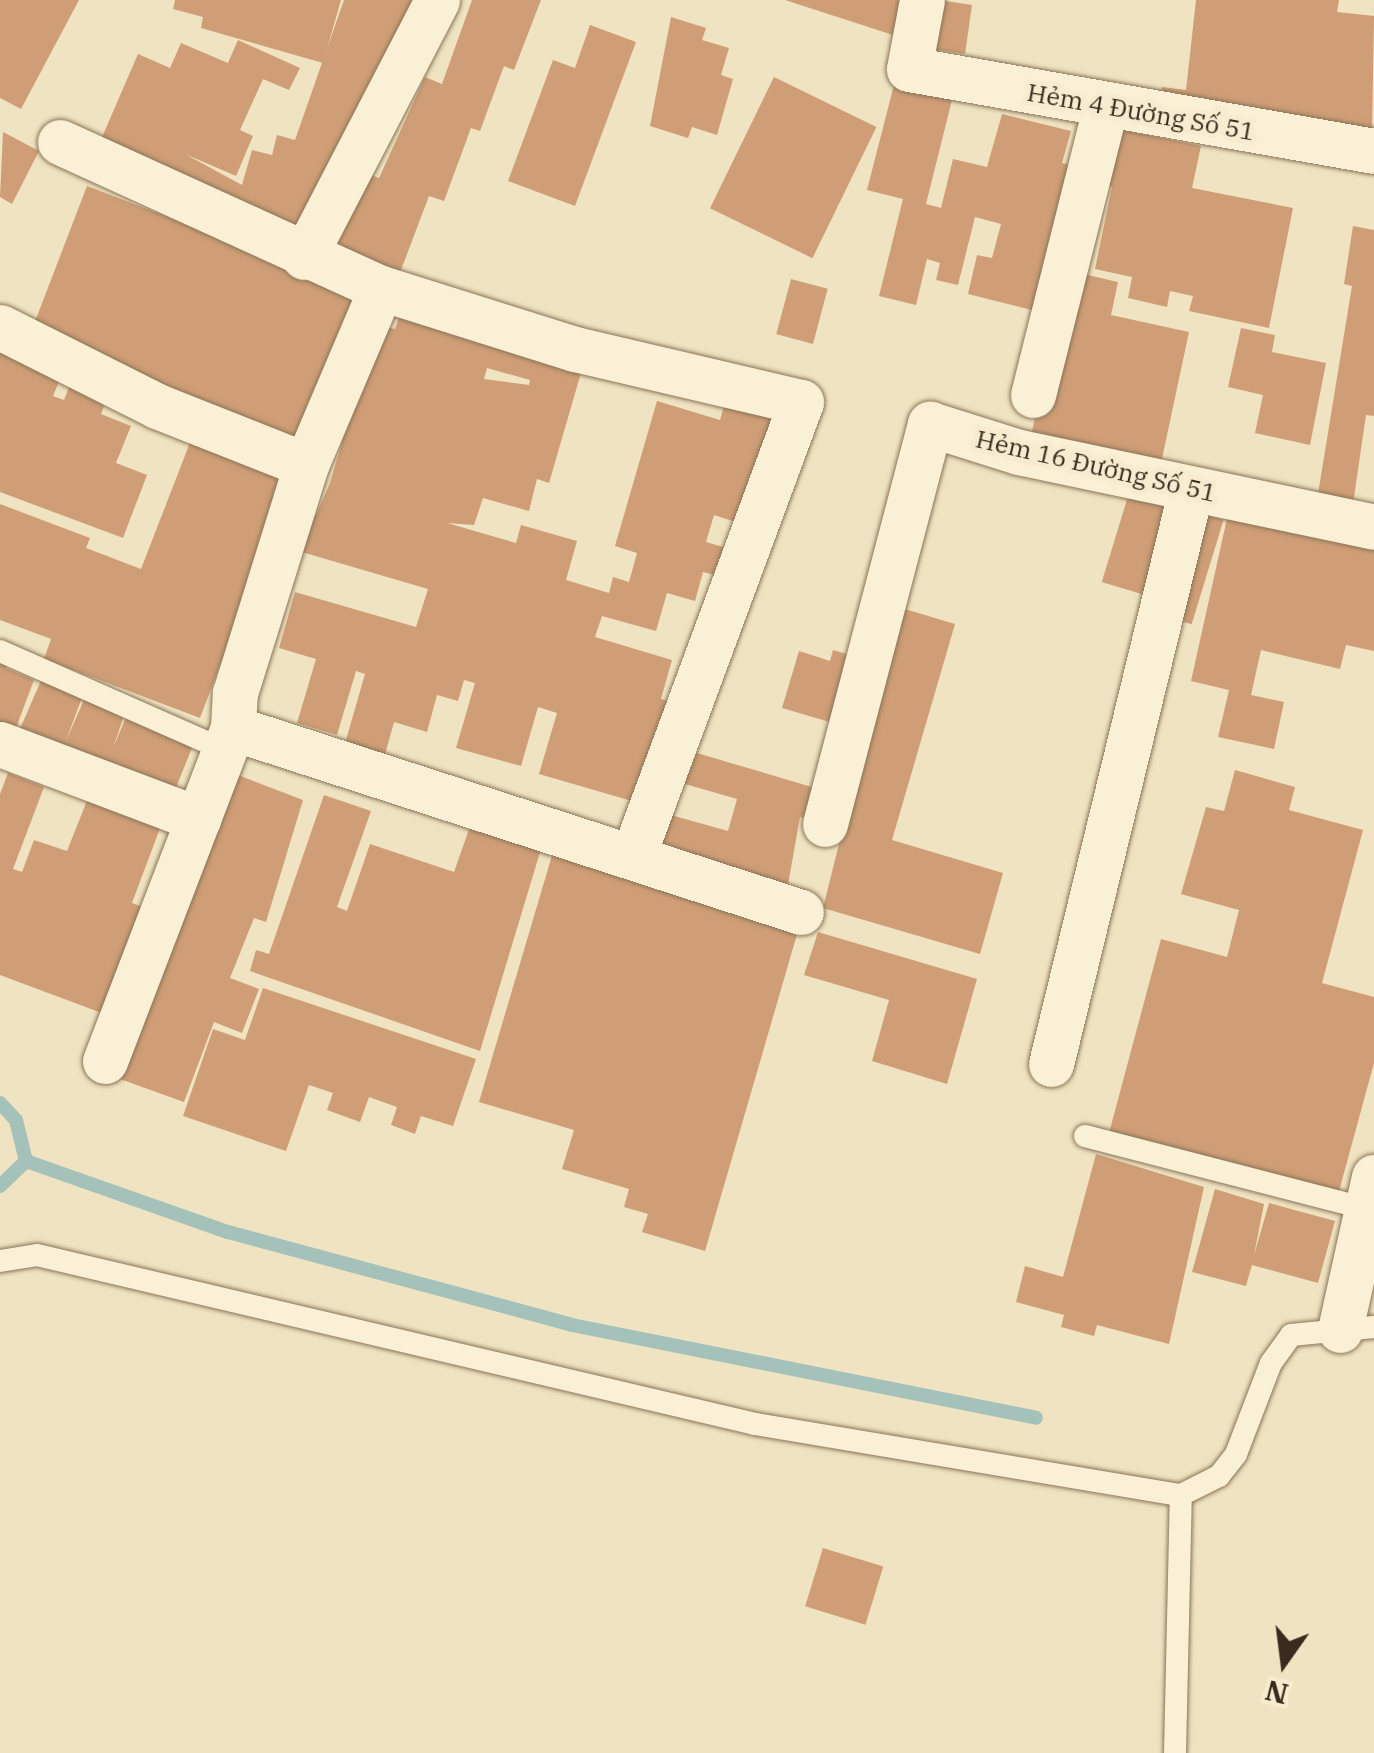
<!DOCTYPE html>
<html>
<head>
<meta charset="utf-8">
<style>
  body { margin:0 }
  #map { position:relative; width:1374px; height:1753px; overflow:hidden; background:#efe3c1; font-family:"IBM Plex Serif",serif }
  div>[style] { position:absolute }
  [style*='--x'] { left:calc(var(--x)*1px); top:calc(var(--y)*1px); width:calc(var(--w)*1px); rotate:calc(var(--a)*1deg) }
  .stream>* { height:14px; margin:-7px; padding:0 7px; transform-origin:7px; border-radius:7px; background:#a4c2ba }
  .building>* { inset:0; background:#cf9e76; transform-origin:0 0 }
  .roads { filter:drop-shadow(0 0 2px #897458) drop-shadow(0 0 2px #897458) }
  .lane>* { height:22px; margin:-11px; padding:0 11px; transform-origin:11px; border-radius:11px; background:#faf0d5 }
  .street>* { height:45px; margin:-22.5px; padding:0 22.5px; transform-origin:22.5px; border-radius:22.5px; background:#faf0d5 }
  span { translate:-50% -50%; white-space:nowrap; text-align:center; line-height:1.15; -webkit-text-stroke:10px #f6edd1; paint-order:stroke }
  .street-label { font-size:25px; color:#392b1d }
  .north { position:absolute; left:1234px; top:1613px; width:100px; height:100px; -webkit-text-stroke:8px #f6edd1; paint-order:stroke; rotate:194deg; font-size:28px; font-weight:700; line-height:40px; text-align:center; color:#392b1d }
  .north::after { content:''; display:block; margin:auto; width:35px; height:45px; background:#392b1d; clip-path:polygon(50% 0,100% 100%,50% 72%,0 100%) }
</style>
</head>
<body>
<div id="map">
  <div class="stream">
    <div style="--x:0;--y:1103;--w:23;--a:47"></div>
    <div style="--x:16;--y:1120;--w:42;--a:76.3"></div>
    <div style="--x:26;--y:1161;--w:214;--a:19.4"></div>
    <div style="--x:228;--y:1232;--w:356;--a:15.1"></div>
    <div style="--x:572;--y:1325;--w:473;--a:11.3"></div>
    <div style="--x:0;--y:1186;--w:36;--a:-44"></div>
  </div>
  <div class="building">
    <div style="clip-path:polygon(0 0,79px 0,21px 109px,0 98px)"></div>
    <div style="clip-path:polygon(175px 0,341px 0,323px 63px,201px 28px,203px 17px,173px 9px)"></div>
    <div style="clip-path:polygon(344px 0,422px 0,306px 240px,96px 151px,138px 54px,170px 68px,181px 43px,228px 63px,238px 40px,300px 68px,289px 90px,263px 79px,240px 130px,253px 136px,236px 176px,185px 154px,242px 185px,252px 150px,272px 155px,277px 135px,295px 140px)"></div>
    <div style="clip-path:polygon(472px 0,541px 0,514px 70px,504px 66px,480px 131px,471px 128px,444px 201px,429px 196px,398px 278px,328px 252px,345px 206px,355px 210px,368px 174px,379px 178px,425px 77px,442px 84px)"></div>
    <div style="clip-path:polygon(785px 0,900px 0,893px 35px)"></div>
    <div style="clip-path:polygon(939px 0,972px 5px,965px 54px,925px 48px)"></div>
    <div style="clip-path:polygon(1196px 0,1339px 0,1337px 12px,1374px 16px,1372px 134px,1159px 111px,1162px 87px,1186px 90px)"></div>
    <div style="clip-path:polygon(671px 17px,706px 28px,702px 40px,729px 48px,721px 75px,733px 79px,717px 135px,692px 127px,688px 138px,650px 126px)"></div>
    <div style="clip-path:polygon(590px 25px,636px 42px,575px 206px,508px 181px,553px 60px,575px 68px)"></div>
    <div style="left:774px;top:77px;width:114px;height:146px;rotate:26deg"></div>
    <div style="clip-path:polygon(896px 77px,954px 92px,926px 204px,941px 208px,953px 159px,987px 167px,1002px 114px,1071px 131px,1062px 163px,1086px 169px,1036px 311px,968px 294px,977px 255px,992px 258px,1001px 224px,975px 217px,958px 285px,936px 280px,940px 263px,927px 259px,916px 305px,879px 296px,903px 199px,867px 190px)"></div>
    <div style="clip-path:polygon(1112px 128px,1201px 146px,1192px 188px,1293px 208px,1269px 328px,1189px 311px,1193px 296px,1170px 291px,1167px 307px,1128px 298px,1132px 277px,1095px 269px,1112px 187px,1100px 185px)"></div>
    <div style="clip-path:polygon(3px 132px,39px 151px,12px 204px,0 197px)"></div>
    <div style="left:87px;top:186px;width:293px;height:163px;rotate:21deg"></div>
    <div style="clip-path:polygon(1353px 226px,1374px 230px,1374px 416px,1366px 415px,1352px 511px,1316px 506px,1352px 286px,1344px 284px)"></div>
    <div style="clip-path:polygon(1066px 270px,1118px 282px,1111px 315px,1189px 332px,1160px 468px,1030px 441px)"></div>
    <div style="left:791px;top:279px;width:38px;height:57px;rotate:15deg"></div>
    <div style="clip-path:polygon(evenodd,403px 305px,585px 359px,549px 483px,537px 479px,529px 511px,483px 498px,474px 525px,447px 523px,516px 543px,521px 525px,577px 541px,566px 580px,609px 593px,613px 577px,629px 582px,637px 553px,615px 546px,657px 401px,720px 420px,727px 395px,779px 410px,745px 525px,714px 515px,706px 542px,730px 549px,722px 577px,703px 572px,695px 601px,667px 593px,656px 631px,602px 616px,595px 637px,672px 660px,661px 699px,679px 704px,649px 806px,539px 774px,557px 713px,538px 707px,521px 766px,456px 748px,475px 683px,464px 680px,458px 701px,437px 695px,427px 732px,394px 722px,384px 758px,344px 747px,365px 674px,356px 671px,337px 735px,297px 723px,316px 659px,279px 648px,295px 592px,416px 627px,428px 589px,295px 550px,306px 512px,316px 515px,330px 483px,377px 324px,395px 329px,403px 305px,487px 368px,530px 380px,529px 385px,484px 379px,487px 368px)"></div>
    <div style="clip-path:polygon(1241px 328px,1275px 335px,1272px 352px,1326px 363px,1310px 445px,1255px 433px,1263px 395px,1228px 387px)"></div>
    <div style="clip-path:polygon(0 340px,66px 365px,53px 396px,64px 400px,71px 382px,108px 396px,101px 414px,131px 426px,116px 463px,147px 475px,123px 538px,0 492px)"></div>
    <div style="clip-path:polygon(191px 440px,291px 478px,200px 718px,44px 659px,51px 639px,0 620px,0 504px,90px 538px,86px 548px,141px 569px)"></div>
    <div style="left:1129px;top:493px;width:55px;height:93px;rotate:17deg"></div>
    <div style="left:1191px;top:510px;width:34px;height:109px;rotate:17deg"></div>
    <div style="clip-path:polygon(1228px 514px,1374px 546px,1374px 651px,1346px 645px,1340px 669px,1261px 650px,1251px 695px,1284px 702px,1274px 749px,1218px 737px,1229px 690px,1191px 681px)"></div>
    <div style="clip-path:polygon(898px 607px,955px 624px,892px 840px,1003px 873px,980px 954px,823px 908px)"></div>
    <div style="clip-path:polygon(833px 650px,870px 661px,850px 728px,782px 708px,799px 651px,830px 661px)"></div>
    <div style="clip-path:polygon(0 656px,9px 660px,6px 668px,34px 680px,13px 736px,0 731px)"></div>
    <div style="clip-path:polygon(43px 676px,84px 692px,66px 741px,86px 695px,126px 710px,113px 748px,126px 717px,194px 743px,169px 805px,13px 745px)"></div>
    <div style="clip-path:polygon(680px 748px,822px 790px,813px 821px,800px 817px,786px 896px,643px 843px,653px 810px,728px 831px,737px 799px,671px 780px)"></div>
    <div style="clip-path:polygon(225px 770px,303px 800px,266px 922px,254px 918px,230px 978px,259px 989px,242px 1033px,214px 1022px,184px 1102px,106px 1074px)"></div>
    <div style="clip-path:polygon(1235px 770px,1295px 787px,1289px 810px,1363px 830px,1322px 983px,1374px 997px,1374px 1063px,1338px 1195px,1109px 1133px,1161px 939px,1227px 957px,1239px 910px,1181px 894px,1206px 807px,1224px 811px)"></div>
    <div style="clip-path:polygon(8px 773px,44px 787px,13px 869px,22px 872px,34px 840px,67px 851px,92px 788px,165px 815px,132px 903px,156px 912px,115px 1018px,0 975px,0 794px)"></div>
    <div style="clip-path:polygon(324px 795px,371px 811px,337px 907px,347px 911px,370px 844px,454px 872px,474px 815px,544px 839px,480px 1051px,250px 971px,256px 950px,269px 954px)"></div>
    <div style="clip-path:polygon(553px 852px,800px 924px,705px 1251px,642px 1232px,648px 1214px,624px 1207px,629px 1189px,562px 1169px,574px 1130px,479px 1102px)"></div>
    <div style="clip-path:polygon(818px 932px,977px 979px,947px 1084px,872px 1061px,889px 1000px,804px 975px)"></div>
    <div style="clip-path:polygon(263px 988px,476px 1059px,453px 1126px,421px 1116px,415px 1134px,391px 1125px,397px 1107px,369px 1097px,360px 1122px,327px 1110px,333px 1093px,309px 1085px,286px 1151px,183px 1116px,213px 1029px,245px 1040px)"></div>
    <div style="clip-path:polygon(1096px 1154px,1204px 1187px,1169px 1344px,1097px 1325px,1094px 1336px,1061px 1327px,1064px 1315px,1016px 1302px,1025px 1266px,1063px 1277px)"></div>
    <div style="clip-path:polygon(1215px 1189px,1264px 1204px,1254px 1255px,1269px 1203px,1335px 1221px,1318px 1283px,1252px 1265px,1246px 1286px,1192px 1272px)"></div>
    <div style="left:823px;top:1548px;width:63px;height:61px;rotate:17deg"></div>
  </div>
  <div class="roads">
    <div class="lane">
      <div style="--x:0;--y:651;--w:245;--a:23.8"></div>
      <div style="--x:1085;--y:1136;--w:291;--a:14.5"></div>
      <div style="--x:0;--y:1261;--w:37;--a:-9"></div>
      <div style="--x:37;--y:1255;--w:738;--a:13.24"></div>
      <div style="--x:755;--y:1424;--w:432;--a:9.5"></div>
      <div style="--x:1175;--y:1753;--w:258;--a:-88.7"></div>
      <div style="--x:1181;--y:1495;--w:42;--a:-26.6"></div>
      <div style="--x:1219;--y:1476;--w:28;--a:-52"></div>
      <div style="--x:1236;--y:1454;--w:97;--a:-69"></div>
      <div style="--x:1271;--y:1363;--w:34;--a:-54"></div>
      <div style="--x:1291;--y:1335;--w:83;--a:-5.5"></div>
    </div>
    <div class="street">
      <div style="--x:922;--y:0;--w:70;--a:100.7"></div>
      <div style="--x:909;--y:69;--w:472;--a:10"></div>
      <div style="--x:60;--y:142;--w:353;--a:24.5"></div>
      <div style="--x:381;--y:288;--w:203;--a:17.5"></div>
      <div style="--x:575;--y:349;--w:232;--a:13.2"></div>
      <div style="--x:801;--y:402;--w:485;--a:110.3"></div>
      <div style="--x:304;--y:257;--w:289;--a:-62.6"></div>
      <div style="--x:0;--y:327;--w:176;--a:26.7"></div>
      <div style="--x:157;--y:406;--w:160;--a:21.6"></div>
      <div style="--x:1033;--y:395;--w:296;--a:-75.9"></div>
      <div style="--x:233;--y:728;--w:597;--a:17.95"></div>
      <div style="--x:0;--y:744;--w:212;--a:20.7"></div>
      <div style="--x:825;--y:824;--w:414;--a:-75.3"></div>
      <div style="--x:930;--y:424;--w:93;--a:17.5"></div>
      <div style="--x:1019;--y:452;--w:363;--a:11.9"></div>
      <div style="--x:105;--y:1061;--w:357;--a:-69"></div>
      <div style="--x:233;--y:728;--w:35;--a:-87"></div>
      <div style="--x:235;--y:693;--w:239;--a:-72.7"></div>
      <div style="--x:306;--y:465;--w:192;--a:-67"></div>
      <div style="--x:1051;--y:1064;--w:592;--a:-76.32"></div>
      <div style="--x:1340;--y:1330;--w:157;--a:-77.5"></div>
    </div>
  </div>
  <div class="street-label">
    <span style="left:1141px;top:112px;rotate:10deg">Hẻm 4 Đường Số 51</span>
    <span style="left:1096px;top:466px;rotate:13deg">Hẻm 16 Đường Số 51</span>
  </div>
  <div class="north">N</div>
</div>
</body>
</html>
